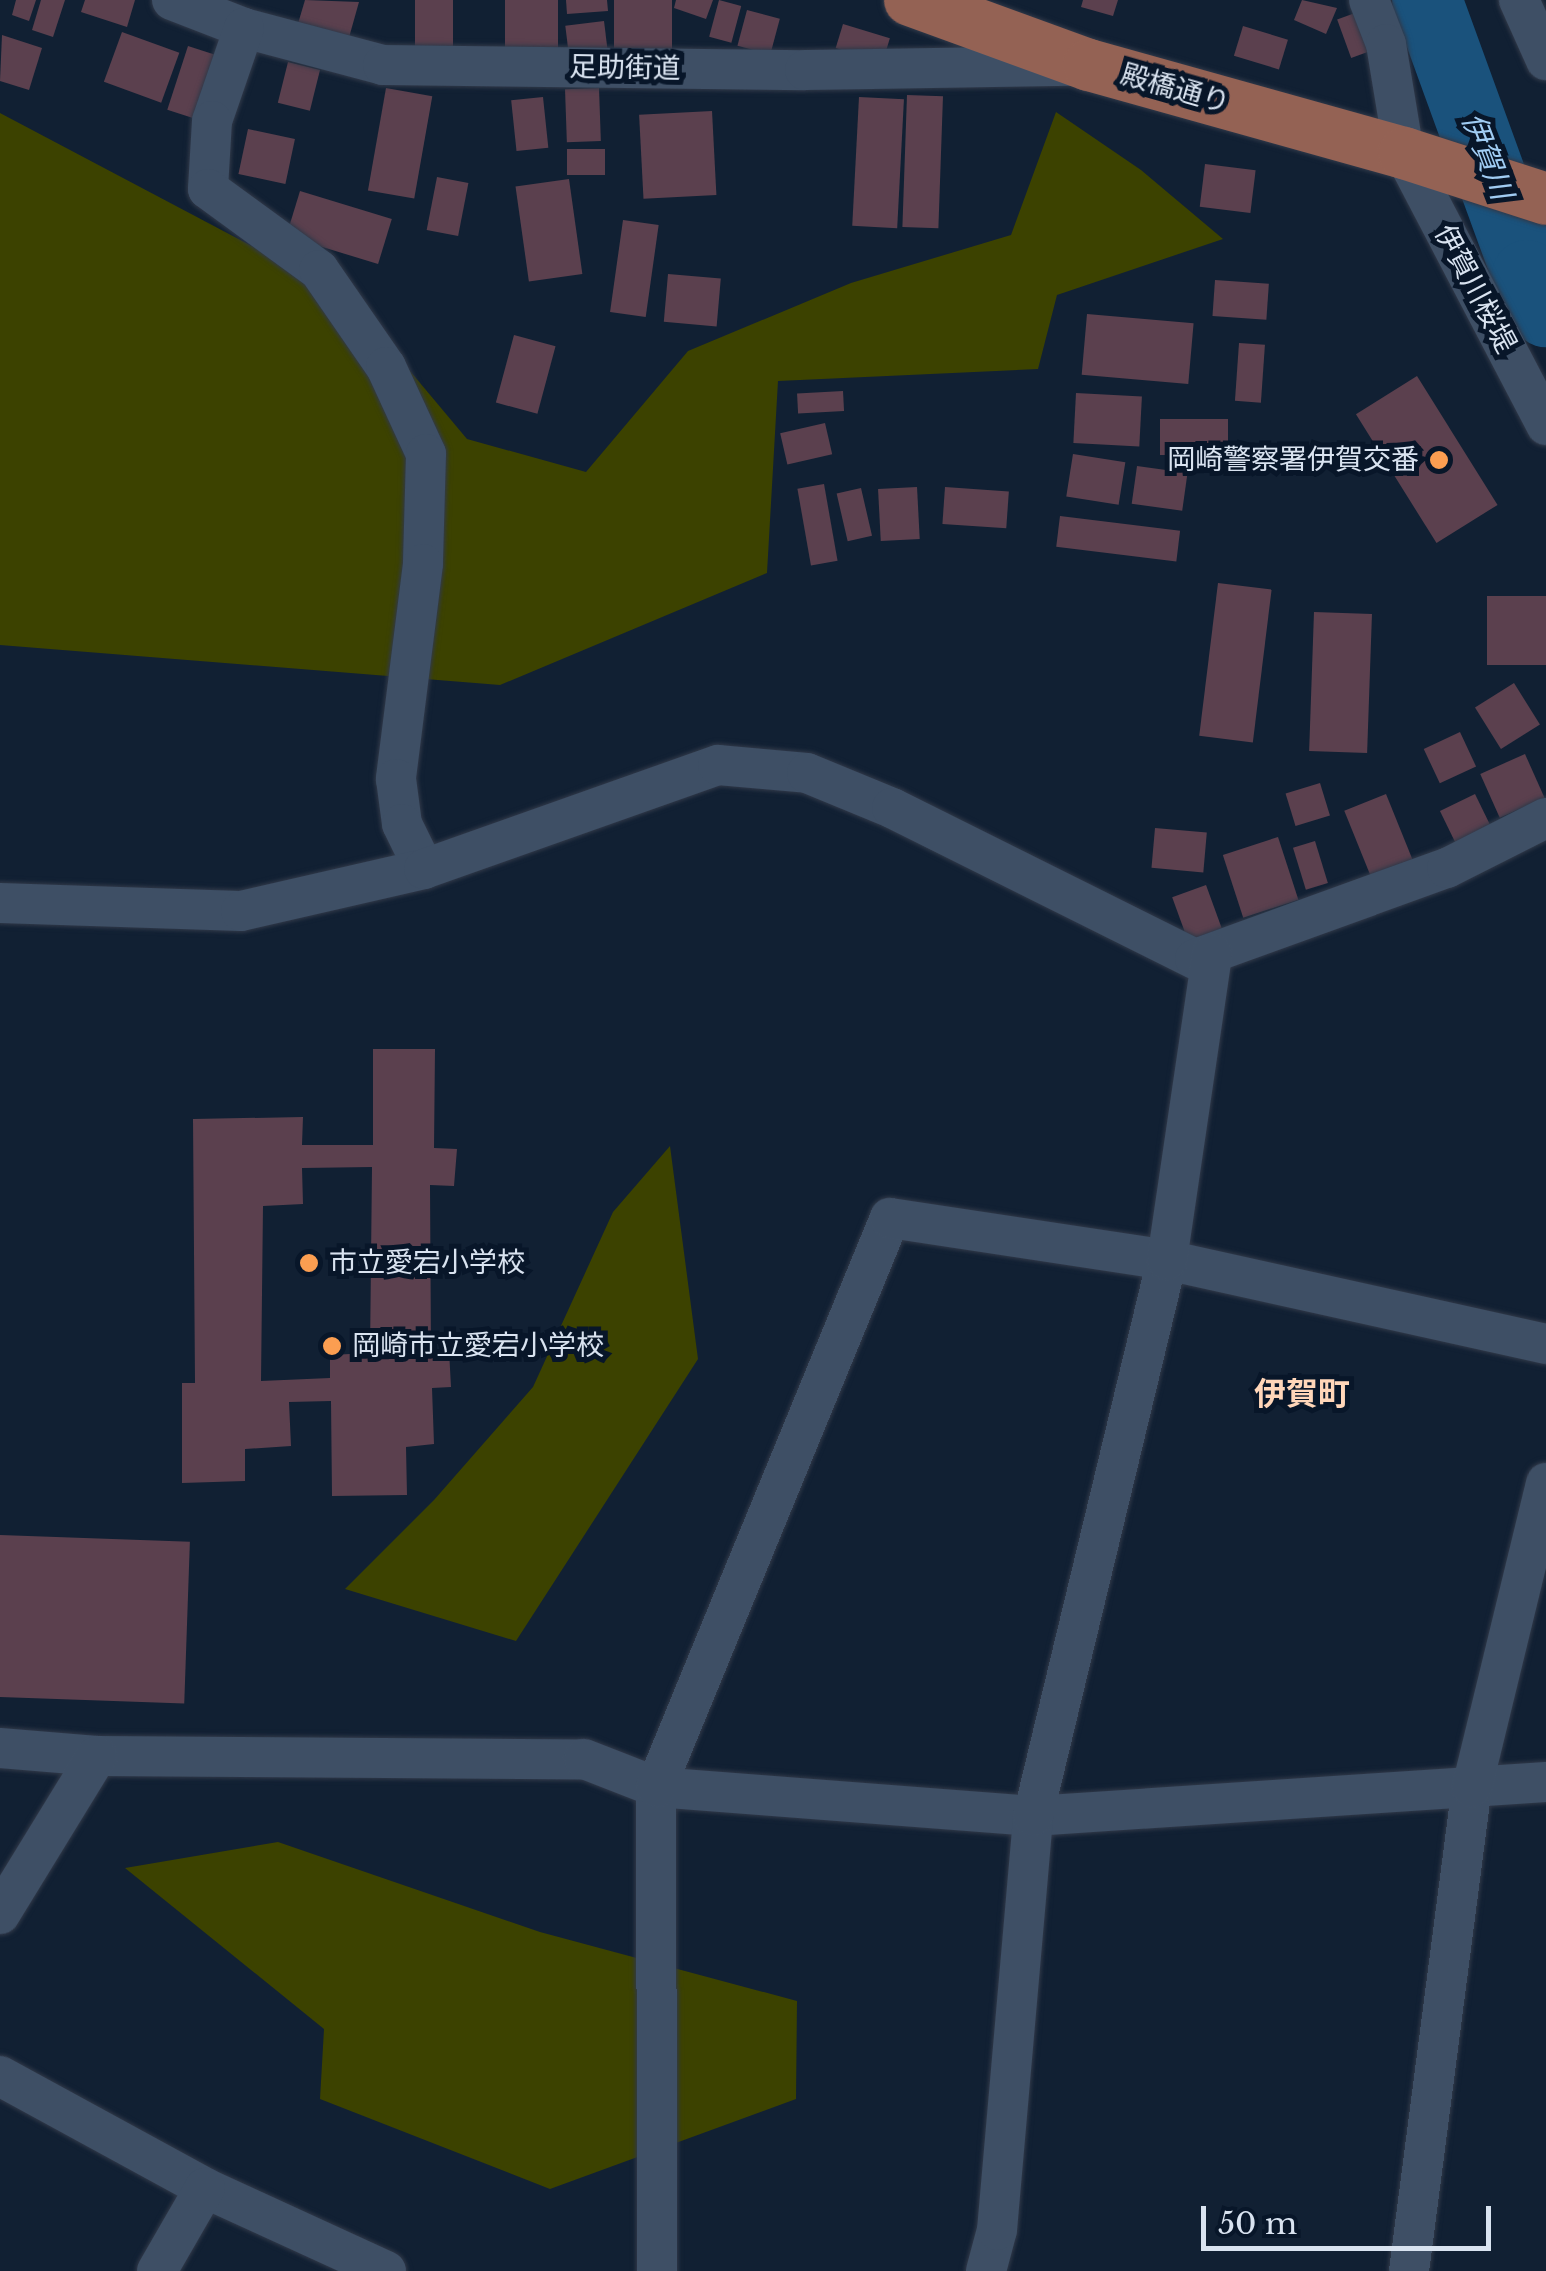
<!DOCTYPE html>
<html>
<head>
<meta charset="utf-8">
<style>
  body { margin:0 }
  #map { position:relative; width:1546px; height:2271px; overflow:hidden; background:#112033; font-family:"Libre Baskerville","Noto Sans JP",serif }
  div>[style] { position:absolute }
  [style*='--x'] { left:calc(var(--x)*1px); top:calc(var(--y)*1px); width:calc(var(--w)*1px); rotate:calc(var(--a)*1deg) }
  .green>* { inset:0; background:#3c4200 }
  .river>* { height:70px; margin:-35px; padding:0 35px; transform-origin:35px; border-radius:35px; background:#1a527c }
  .building>* { inset:0; background:#5b404e; transform-origin:0 0 }
  .roads { filter:drop-shadow(0 0 2px #313949) drop-shadow(0 0 2px #313949) }
  .minor>* { height:40px; margin:-20px; padding:0 20px; transform-origin:20px; border-radius:20px; background:#3e4f65 }
  .major>* { height:52px; margin:-26px; padding:0 26px; transform-origin:26px; border-radius:26px; background:#946254 }
  .dots>* { width:28px; height:28px; translate:-50% -50%; box-sizing:border-box; border:5px solid #081629; border-radius:50% }
  span { translate:-50% -50%; white-space:nowrap; text-align:center; line-height:1.15; -webkit-text-stroke:10px #081629; paint-order:stroke }
  .street-label { font-size:28px; color:#d9e3f0 }
  .poi-label { font-size:28px; color:#d9e3f0 }
  .right { translate:-100% -50%; text-align:right }
  .left { translate:0 -50%; text-align:left }
  .water-label { font-size:30px; color:#a0ccf3; font-style:italic }
  .quarter-label { font-size:32px; color:#ffd6b9; font-weight:700 }
  .scale { position:absolute; left:1201px; top:2206px; width:290px; height:45px; box-sizing:border-box; border:5px solid #d9e3f0; border-top:0; padding-left:12px; font-size:30px; line-height:35px; white-space:nowrap; color:#d9e3f0; -webkit-text-stroke:8px #081629; paint-order:stroke }
</style>
</head>
<body>
<div id="map">
  <div class="green">
    <div style="clip-path:polygon(1056px 112px,1141px 170px,1223px 239px,1057px 295px,1038px 369px,778px 381px,767px 573px,500px 685px,0 645px,0 113px,348px 297px,467px 439px,586px 472px,688px 351px,851px 283px,1011px 235px)"></div>
    <div style="clip-path:polygon(670px 1146px,698px 1359px,516px 1641px,345px 1589px,434px 1500px,533px 1387px,613px 1212px)"></div>
    <div style="clip-path:polygon(278px 1842px,540px 1932px,797px 2001px,796px 2099px,550px 2189px,320px 2099px,324px 2029px,125px 1868px)"></div>
  </div>
  <div class="river">
    <div style="--x:1427;--y:0;--w:293;--a:70"></div>
    <div style="--x:1527;--y:275;--w:42;--a:62.8"></div>
  </div>
  <div class="building">
    <div style="clip-path:polygon(16px 0,36px 0,29px 21px,12px 15px)"></div>
    <div style="clip-path:polygon(41px 0,65px 0,53px 37px,32px 30px)"></div>
    <div style="clip-path:polygon(85px 0,135px 0,127px 27px,81px 12px)"></div>
    <div style="clip-path:polygon(305px 0,359px 2px,348px 41px,297px 27px)"></div>
    <div style="left:415px;top:0;width:38px;height:52px"></div>
    <div style="left:505px;top:0;width:53px;height:57px"></div>
    <div style="clip-path:polygon(566px 0,607px 0,608px 11px,567px 14px)"></div>
    <div style="left:614px;top:0;width:58px;height:51px"></div>
    <div style="clip-path:polygon(676px 0,713px 0,706px 19px,674px 8px)"></div>
    <div style="left:719px;top:0;width:23px;height:38px;rotate:15deg"></div>
    <div style="clip-path:polygon(1083px 0,1118px 0,1113px 16px,1081px 7px)"></div>
    <div style="clip-path:polygon(1302px 0,1337px 8px,1326px 34px,1294px 20px)"></div>
    <div style="left:747px;top:10px;width:34px;height:37px;rotate:15deg"></div>
    <div style="left:1355px;top:13px;width:41px;height:19px;rotate:70deg"></div>
    <div style="left:604px;top:21px;width:34px;height:39px;rotate:83deg"></div>
    <div style="left:843px;top:24px;width:49px;height:25px;rotate:17deg"></div>
    <div style="left:1243px;top:26px;width:47px;height:31px;rotate:17deg"></div>
    <div style="left:122px;top:32px;width:61px;height:53px;rotate:20deg"></div>
    <div style="clip-path:polygon(2px 35px,42px 48px,29px 90px,0 81px)"></div>
    <div style="left:188px;top:46px;width:35px;height:67px;rotate:18deg"></div>
    <div style="left:288px;top:62px;width:33px;height:42px;rotate:14deg"></div>
    <div style="left:386px;top:88px;width:47px;height:104px;rotate:10deg"></div>
    <div style="left:599px;top:88px;width:53px;height:34px;rotate:88deg"></div>
    <div style="left:907px;top:95px;width:36px;height:132px;rotate:2deg"></div>
    <div style="left:543px;top:97px;width:51px;height:32px;rotate:84deg"></div>
    <div style="left:859px;top:97px;width:45px;height:129px;rotate:3deg"></div>
    <div style="left:712px;top:111px;width:84px;height:73px;rotate:87deg"></div>
    <div style="left:248px;top:129px;width:48px;height:46px;rotate:12deg"></div>
    <div style="left:567px;top:149px;width:38px;height:26px"></div>
    <div style="left:1205px;top:164px;width:51px;height:43px;rotate:7deg"></div>
    <div style="left:437px;top:177px;width:32px;height:54px;rotate:11deg"></div>
    <div style="left:569px;top:179px;width:96px;height:54px;rotate:82deg"></div>
    <div style="left:300px;top:191px;width:96px;height:47px;rotate:17deg"></div>
    <div style="left:623px;top:220px;width:36px;height:93px;rotate:8deg"></div>
    <div style="left:668px;top:274px;width:53px;height:48px;rotate:5deg"></div>
    <div style="left:1215px;top:280px;width:54px;height:36px;rotate:4deg"></div>
    <div style="left:1087px;top:314px;width:107px;height:61px;rotate:5deg"></div>
    <div style="left:514px;top:335px;width:43px;height:70px;rotate:15deg"></div>
    <div style="left:1239px;top:343px;width:26px;height:58px;rotate:4deg"></div>
    <div style="left:1417px;top:376px;width:152px;height:72px;rotate:58deg"></div>
    <div style="left:843px;top:391px;width:20px;height:46px;rotate:87deg"></div>
    <div style="left:1076px;top:393px;width:66px;height:50px;rotate:3deg"></div>
    <div style="left:1160px;top:419px;width:68px;height:36px"></div>
    <div style="left:825px;top:423px;width:32px;height:46px;rotate:77deg"></div>
    <div style="left:1073px;top:454px;width:53px;height:43px;rotate:9deg"></div>
    <div style="left:1137px;top:466px;width:51px;height:38px;rotate:8deg"></div>
    <div style="left:824px;top:484px;width:78px;height:27px;rotate:80deg"></div>
    <div style="left:917px;top:487px;width:52px;height:39px;rotate:87deg"></div>
    <div style="left:945px;top:487px;width:64px;height:37px;rotate:4deg"></div>
    <div style="left:861px;top:488px;width:49px;height:25px;rotate:77deg"></div>
    <div style="left:1060px;top:516px;width:121px;height:31px;rotate:7deg"></div>
    <div style="left:1218px;top:583px;width:54px;height:154px;rotate:7deg"></div>
    <div style="left:1546px;top:596px;width:69px;height:59px;rotate:90deg"></div>
    <div style="left:1314px;top:612px;width:58px;height:139px;rotate:2deg"></div>
    <div style="left:1514px;top:683px;width:49px;height:46px;rotate:58deg"></div>
    <div style="left:1460px;top:732px;width:38px;height:40px;rotate:65deg"></div>
    <div style="left:1525px;top:754px;width:48px;height:49px;rotate:66deg"></div>
    <div style="left:1320px;top:783px;width:34px;height:36px;rotate:73deg"></div>
    <div style="left:1386px;top:794px;width:72px;height:45px;rotate:68deg"></div>
    <div style="left:1475px;top:794px;width:37px;height:39px;rotate:64deg"></div>
    <div style="left:1155px;top:828px;width:52px;height:40px;rotate:5deg"></div>
    <div style="left:1278px;top:837px;width:66px;height:58px;rotate:72deg"></div>
    <div style="left:1315px;top:841px;width:44px;height:23px;rotate:73deg"></div>
    <div style="left:1206px;top:885px;width:46px;height:36px;rotate:70deg"></div>
    <div style="clip-path:polygon(evenodd,373px 1049px,435px 1049px,434px 1148px,457px 1149px,454px 1186px,430px 1185px,431px 1351px,449px 1350px,451px 1387px,432px 1388px,434px 1444px,406px 1447px,407px 1495px,332px 1496px,331px 1401px,289px 1402px,291px 1446px,245px 1449px,245px 1481px,182px 1483px,182px 1383px,195px 1383px,193px 1119px,303px 1117px,302px 1145px,373px 1145px,373px 1049px,372px 1167px,370px 1353px,330px 1355px,330px 1378px,261px 1381px,263px 1206px,303px 1204px,302px 1168px,372px 1167px)"></div>
    <div style="left:0;top:1535px;width:190px;height:162px;rotate:2deg"></div>
  </div>
  <div class="roads">
    <div class="minor">
      <div style="--x:172;--y:0;--w:77;--a:21.3"></div>
      <div style="--x:244;--y:28;--w:144;--a:14.9"></div>
      <div style="--x:383;--y:65;--w:422;--a:0.7"></div>
      <div style="--x:805;--y:70;--w:267;--a:-0.9"></div>
      <div style="--x:1369;--y:0;--w:47;--a:68.9"></div>
      <div style="--x:1386;--y:44;--w:110;--a:80.6"></div>
      <div style="--x:1404;--y:153;--w:307;--a:62.4"></div>
      <div style="--x:1519;--y:0;--w:66;--a:65.8"></div>
      <div style="--x:244;--y:28;--w:98;--a:109"></div>
      <div style="--x:212;--y:121;--w:68;--a:93.4"></div>
      <div style="--x:208;--y:189;--w:137;--a:36.1"></div>
      <div style="--x:319;--y:270;--w:118;--a:55.4"></div>
      <div style="--x:386;--y:367;--w:96;--a:65.3"></div>
      <div style="--x:426;--y:454;--w:110;--a:91.6"></div>
      <div style="--x:423;--y:564;--w:217;--a:97.2"></div>
      <div style="--x:396;--y:779;--w:45;--a:82.4"></div>
      <div style="--x:402;--y:824;--w:50;--a:63.9"></div>
      <div style="--x:0;--y:903;--w:241;--a:1.9"></div>
      <div style="--x:241;--y:911;--w:188;--a:-12.9"></div>
      <div style="--x:424;--y:869;--w:312;--a:-19.5"></div>
      <div style="--x:718;--y:765;--w:89;--a:5.1"></div>
      <div style="--x:807;--y:773;--w:92;--a:22.4"></div>
      <div style="--x:892;--y:808;--w:339;--a:26.5"></div>
      <div style="--x:1195;--y:959;--w:268;--a:-19.9"></div>
      <div style="--x:1447;--y:868;--w:111;--a:-26.8"></div>
      <div style="--x:0;--y:1748;--w:97;--a:4.7"></div>
      <div style="--x:97;--y:1756;--w:487;--a:0.4"></div>
      <div style="--x:584;--y:1759;--w:77;--a:21.3"></div>
      <div style="--x:656;--y:1787;--w:378;--a:4.4"></div>
      <div style="--x:1033;--y:1816;--w:514;--a:-3.79"></div>
      <div style="--x:0;--y:1914;--w:185;--a:-58.5"></div>
      <div style="--x:0;--y:2076;--w:234;--a:28.6"></div>
      <div style="--x:205;--y:2188;--w:199;--a:24.6"></div>
      <div style="--x:157;--y:2271;--w:96;--a:-60"></div>
      <div style="--x:657;--y:2271;--w:484;--a:-90.1"></div>
      <div style="--x:656;--y:1787;--w:615;--a:-67.65"></div>
      <div style="--x:890;--y:1218;--w:280;--a:8.6"></div>
      <div style="--x:1167;--y:1260;--w:388;--a:12.5"></div>
      <div style="--x:986;--y:2271;--w:42;--a:-75"></div>
      <div style="--x:997;--y:2230;--w:416;--a:-85"></div>
      <div style="--x:1033;--y:1816;--w:572;--a:-76.45"></div>
      <div style="--x:1167;--y:1260;--w:309;--a:-81.6"></div>
      <div style="--x:1409;--y:2271;--w:488;--a:-82.6"></div>
      <div style="--x:1472;--y:1787;--w:313;--a:-76.3"></div>
    </div>
    <div class="major">
      <div style="--x:910;--y:0;--w:190;--a:20"></div>
      <div style="--x:1089;--y:65;--w:327;--a:15.6"></div>
      <div style="--x:1404;--y:153;--w:149;--a:17.9"></div>
    </div>
  </div>
  <div class="dots">
    <div style="left:1439px;top:460px;background:#fb9e51"></div>
    <div style="left:309px;top:1263px;background:#fb9e51"></div>
    <div style="left:332px;top:1346px;background:#fb9e51"></div>
  </div>
  <div class="street-label">
    <span style="left:625px;top:68px;rotate:1deg">足助街道</span>
    <span style="left:1175px;top:89px;rotate:16deg">殿橋通り</span>
    <span style="left:1475px;top:289px;rotate:62deg">伊賀川桜堤</span>
  </div>
  <div class="poi-label">
    <span class="right" style="left:1419px;top:460px">岡崎警察署伊賀交番</span>
    <span class="left" style="left:329px;top:1263px">市立愛宕小学校</span>
    <span class="left" style="left:352px;top:1346px">岡崎市立愛宕小学校</span>
  </div>
  <div class="water-label">
    <span style="left:1487px;top:156px;rotate:69deg">伊賀川</span>
  </div>
  <div class="quarter-label">
    <span style="left:1302px;top:1394px">伊賀町</span>
  </div>
  <div class="scale">50 m</div>
</div>
</body>
</html>
